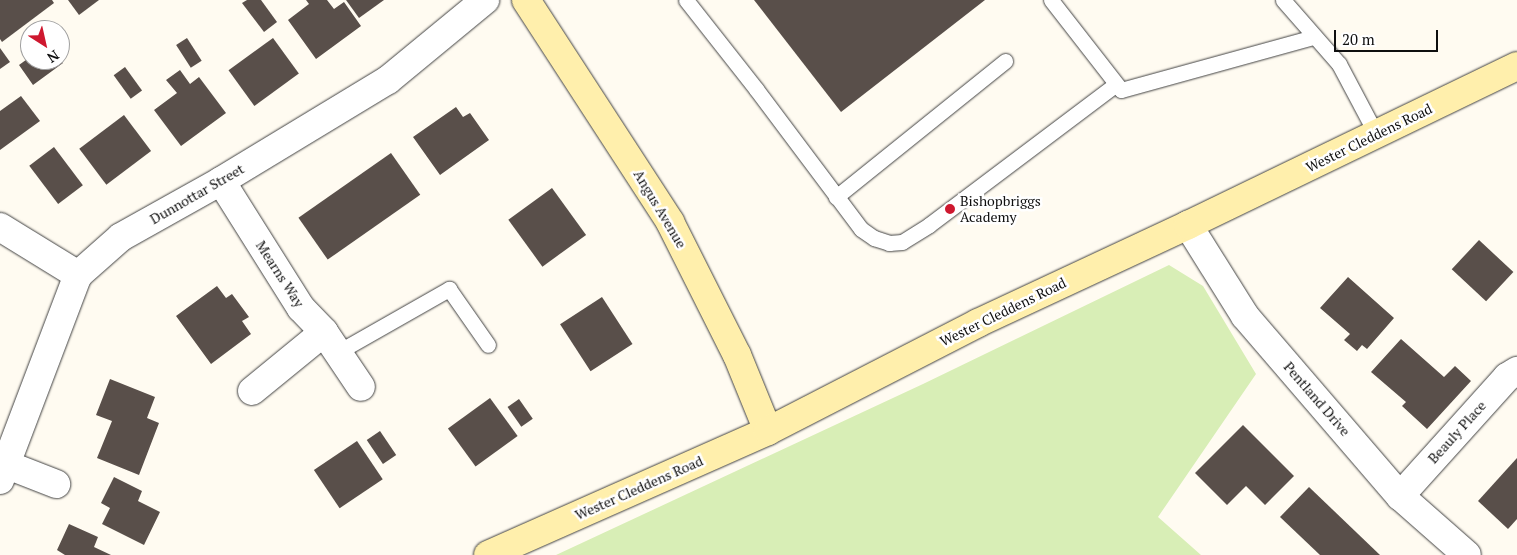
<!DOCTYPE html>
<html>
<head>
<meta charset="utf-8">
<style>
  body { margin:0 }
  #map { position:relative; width:1517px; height:555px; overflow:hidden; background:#fffbf1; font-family:"PT Serif",serif }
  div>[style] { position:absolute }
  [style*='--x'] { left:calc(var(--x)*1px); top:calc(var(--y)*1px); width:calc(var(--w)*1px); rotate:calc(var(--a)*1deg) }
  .green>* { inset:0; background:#d8eeb6 }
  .building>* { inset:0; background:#594f4a; transform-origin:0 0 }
  .roads { filter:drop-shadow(0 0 1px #424242) drop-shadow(0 0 1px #424242) }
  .lane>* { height:15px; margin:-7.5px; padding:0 7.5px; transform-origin:7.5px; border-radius:7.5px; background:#fff }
  .street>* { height:28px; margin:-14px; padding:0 14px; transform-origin:14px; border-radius:14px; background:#fff }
  .secondary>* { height:28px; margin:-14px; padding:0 14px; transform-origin:14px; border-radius:14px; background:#ffefac }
  .dots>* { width:14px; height:14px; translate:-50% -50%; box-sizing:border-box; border:2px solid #fff; border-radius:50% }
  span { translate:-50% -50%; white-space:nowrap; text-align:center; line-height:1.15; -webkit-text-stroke:5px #fff; paint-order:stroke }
  .street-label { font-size:14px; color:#0f0f0f }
  .poi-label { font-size:14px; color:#0f0f0f }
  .left { translate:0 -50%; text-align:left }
  .north { position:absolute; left:20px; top:20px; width:50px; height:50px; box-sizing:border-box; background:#fff; border:1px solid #9f9f9f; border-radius:50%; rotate:145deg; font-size:14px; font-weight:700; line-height:20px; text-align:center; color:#0f0f0f }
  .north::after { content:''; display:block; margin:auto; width:18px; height:22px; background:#ce182f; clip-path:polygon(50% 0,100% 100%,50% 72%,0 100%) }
  .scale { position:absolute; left:1334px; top:30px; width:104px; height:22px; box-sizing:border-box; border:2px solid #0f0f0f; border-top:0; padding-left:6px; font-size:15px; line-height:18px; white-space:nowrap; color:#0f0f0f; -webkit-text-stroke:4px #fff; paint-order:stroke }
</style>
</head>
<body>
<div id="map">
  <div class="green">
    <div style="clip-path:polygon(1169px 265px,1203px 286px,1256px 374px,1158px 517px,1201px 555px,556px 555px,923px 384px)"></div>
  </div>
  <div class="building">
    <div style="clip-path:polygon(0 0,52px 0,54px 3px,2px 42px,0 39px)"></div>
    <div style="clip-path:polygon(68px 0,99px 0,79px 15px)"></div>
    <div style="clip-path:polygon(247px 0,261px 0,277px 22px,264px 32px,242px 3px)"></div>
    <div style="clip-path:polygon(306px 0,327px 0,334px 9px,344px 2px,361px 26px,316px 59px,288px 20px,309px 4px)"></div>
    <div style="clip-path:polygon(346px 0,384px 0,359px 18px)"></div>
    <div style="clip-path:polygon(754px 0,985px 0,841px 112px)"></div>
    <div style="left:187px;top:38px;width:27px;height:13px;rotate:57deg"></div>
    <div style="left:273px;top:38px;width:44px;height:55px;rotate:54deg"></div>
    <div style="clip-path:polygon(0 48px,10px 62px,0 69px)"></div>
    <div style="clip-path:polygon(30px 57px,30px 60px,61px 60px,63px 63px,33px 85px,19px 65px)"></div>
    <div style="left:125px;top:67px;width:29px;height:14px;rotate:54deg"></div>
    <div style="clip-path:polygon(180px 70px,190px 84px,199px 77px,226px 113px,181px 146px,154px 110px,177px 93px,166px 80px)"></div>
    <div style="clip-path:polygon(21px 96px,40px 121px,0 150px,0 111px)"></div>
    <div style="clip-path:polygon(456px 107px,463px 117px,470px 113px,489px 140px,440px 175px,413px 137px)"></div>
    <div style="left:124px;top:115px;width:45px;height:56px;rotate:53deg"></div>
    <div style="left:54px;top:147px;width:48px;height:31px;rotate:53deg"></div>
    <div style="left:391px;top:153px;width:51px;height:113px;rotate:55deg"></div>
    <div style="left:552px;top:188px;width:58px;height:54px;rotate:54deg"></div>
    <div style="left:1479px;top:240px;width:47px;height:40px;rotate:43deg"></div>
    <div style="clip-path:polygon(1348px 277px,1394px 318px,1367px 349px,1362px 345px,1357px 351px,1344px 340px,1350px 334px,1320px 308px)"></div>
    <div style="clip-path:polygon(217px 286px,226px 298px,232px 294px,249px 317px,242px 321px,251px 334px,211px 364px,176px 316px)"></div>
    <div style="left:602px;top:297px;width:56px;height:50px;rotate:57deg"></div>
    <div style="clip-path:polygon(1401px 339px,1444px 377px,1455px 366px,1471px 381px,1427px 429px,1402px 406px,1406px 402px,1371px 372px)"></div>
    <div style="clip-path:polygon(110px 379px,155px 397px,147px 418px,159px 423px,139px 475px,97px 458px,112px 421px,96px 415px)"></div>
    <div style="left:490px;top:398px;width:47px;height:52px;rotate:54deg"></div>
    <div style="left:519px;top:399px;width:24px;height:14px;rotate:55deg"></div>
    <div style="clip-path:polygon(1243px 425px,1294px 476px,1265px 505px,1246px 486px,1227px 505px,1195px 473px)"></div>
    <div style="left:380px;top:431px;width:29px;height:16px;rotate:56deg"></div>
    <div style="left:357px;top:441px;width:46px;height:52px;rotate:56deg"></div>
    <div style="clip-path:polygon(1517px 458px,1517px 519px,1508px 529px,1478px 501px)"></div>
    <div style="clip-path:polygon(114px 477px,142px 491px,138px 501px,160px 512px,144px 545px,102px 524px,110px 508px,101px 503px)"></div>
    <div style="clip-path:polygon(1309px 487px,1380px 555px,1320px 555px,1280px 517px)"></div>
    <div style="clip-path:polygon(69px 524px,98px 537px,94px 547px,111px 555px,65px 555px,57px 550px)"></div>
  </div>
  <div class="roads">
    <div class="lane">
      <div style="--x:686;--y:0;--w:113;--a:51.8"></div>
      <div style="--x:756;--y:89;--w:175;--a:53.1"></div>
      <div style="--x:861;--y:229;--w:16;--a:35"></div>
      <div style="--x:874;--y:238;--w:16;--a:18"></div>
      <div style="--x:889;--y:243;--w:13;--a:-4"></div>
      <div style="--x:902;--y:242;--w:32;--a:-32"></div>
      <div style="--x:929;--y:225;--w:234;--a:-37"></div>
      <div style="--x:1051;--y:0;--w:114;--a:52.1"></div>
      <div style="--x:1121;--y:90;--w:200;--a:-15.4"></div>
      <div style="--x:1283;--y:0;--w:85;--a:48.8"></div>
      <div style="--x:1339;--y:64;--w:79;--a:62.1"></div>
      <div style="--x:836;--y:197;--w:217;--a:-38.8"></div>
      <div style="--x:338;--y:352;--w:128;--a:-29.6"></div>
      <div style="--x:449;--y:289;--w:68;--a:55.1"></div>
    </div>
    <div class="street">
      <div style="--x:221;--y:181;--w:150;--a:57.8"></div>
      <div style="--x:301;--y:308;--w:33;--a:46"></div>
      <div style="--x:324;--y:332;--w:66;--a:56.1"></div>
      <div style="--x:1188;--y:225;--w:107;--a:57.9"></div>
      <div style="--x:1245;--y:316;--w:238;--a:49.3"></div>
      <div style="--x:1400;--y:496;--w:89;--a:41.4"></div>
      <div style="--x:0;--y:227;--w:92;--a:31.6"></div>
      <div style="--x:252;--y:391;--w:93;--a:-39.3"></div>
      <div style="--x:5;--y:464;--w:55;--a:21.4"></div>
      <div style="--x:0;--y:480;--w:219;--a:-69.2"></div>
      <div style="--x:78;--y:275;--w:57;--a:-41.5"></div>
      <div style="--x:121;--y:237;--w:115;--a:-29.2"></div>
      <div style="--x:221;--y:181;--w:195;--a:-31.2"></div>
      <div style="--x:388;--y:80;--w:126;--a:-39.5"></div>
      <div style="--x:1400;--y:496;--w:160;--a:-48"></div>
      <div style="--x:1507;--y:377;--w:12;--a:-31"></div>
    </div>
    <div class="secondary">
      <div style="--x:526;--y:0;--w:265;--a:57"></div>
      <div style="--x:670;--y:222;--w:149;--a:63.3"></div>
      <div style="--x:737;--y:355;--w:82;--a:67.8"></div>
      <div style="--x:488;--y:555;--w:306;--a:-23.9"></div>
      <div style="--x:768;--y:431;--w:236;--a:-27.2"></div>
      <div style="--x:978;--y:323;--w:232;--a:-25"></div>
      <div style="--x:1188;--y:225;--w:365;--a:-25.8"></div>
    </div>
  </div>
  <div class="dots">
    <div style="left:950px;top:209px;background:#ce182f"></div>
  </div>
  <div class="street-label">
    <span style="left:1369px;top:138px;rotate:-26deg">Wester Cleddens Road</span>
    <span style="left:197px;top:194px;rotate:-30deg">Dunnottar Street</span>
    <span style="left:660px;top:209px;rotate:59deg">Angus Avenue</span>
    <span style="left:280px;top:274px;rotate:57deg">Mearns Way</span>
    <span style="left:1003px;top:312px;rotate:-26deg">Wester Cleddens Road</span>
    <span style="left:1317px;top:399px;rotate:49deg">Pentland Drive</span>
    <span style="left:1457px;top:432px;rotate:-48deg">Beauly Place</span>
    <span style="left:639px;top:488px;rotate:-24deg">Wester Cleddens Road</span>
  </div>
  <div class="poi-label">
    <span class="left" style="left:960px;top:209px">Bishopbriggs<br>Academy</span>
  </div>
  <div class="north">N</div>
  <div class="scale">20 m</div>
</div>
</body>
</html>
